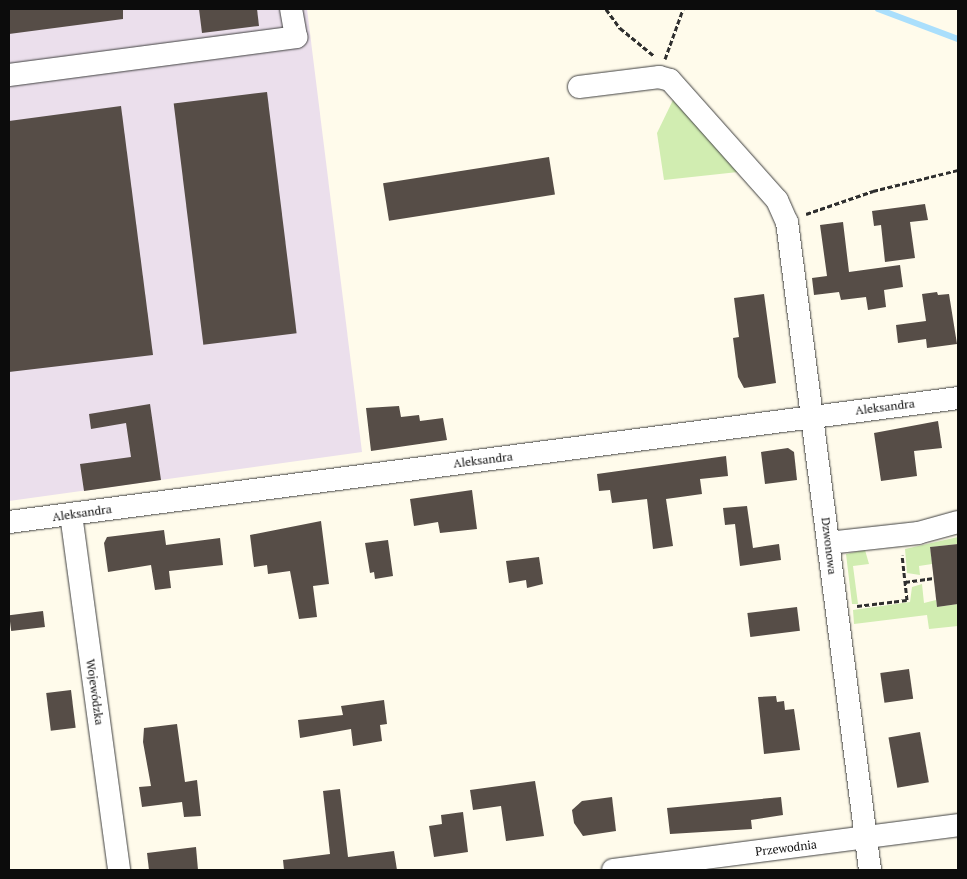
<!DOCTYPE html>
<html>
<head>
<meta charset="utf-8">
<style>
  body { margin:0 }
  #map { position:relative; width:967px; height:879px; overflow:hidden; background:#fffbeb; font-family:"PT Serif",serif }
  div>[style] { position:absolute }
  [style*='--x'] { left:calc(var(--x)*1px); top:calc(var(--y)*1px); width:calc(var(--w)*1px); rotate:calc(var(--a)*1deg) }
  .industrial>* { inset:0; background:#ebdfec }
  .green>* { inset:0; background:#d1edb1 }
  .stream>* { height:6px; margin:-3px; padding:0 3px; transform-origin:3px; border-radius:3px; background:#aadffc }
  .building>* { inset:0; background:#564d47; transform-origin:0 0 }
  .path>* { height:3px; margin-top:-1.5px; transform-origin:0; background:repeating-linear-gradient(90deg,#2e2e2e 0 5px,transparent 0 7.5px) }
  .roads { filter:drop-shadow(0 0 1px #3f3f3f) drop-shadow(0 0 1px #3f3f3f) }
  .minor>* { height:22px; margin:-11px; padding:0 11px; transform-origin:11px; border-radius:11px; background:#fff }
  span { translate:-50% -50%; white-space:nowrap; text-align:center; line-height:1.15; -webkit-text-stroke:5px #fff; paint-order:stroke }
  .street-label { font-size:12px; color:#0c0c0c }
  .frame { position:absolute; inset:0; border:10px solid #0c0c0c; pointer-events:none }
</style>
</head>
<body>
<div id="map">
  <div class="industrial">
    <div style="clip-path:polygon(9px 9px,307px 9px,362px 452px,9px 501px)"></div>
  </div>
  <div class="green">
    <div style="clip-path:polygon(673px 100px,738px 172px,664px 180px,657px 133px)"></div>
    <div style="clip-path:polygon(958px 537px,958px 544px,930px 547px,932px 564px,919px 566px,920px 575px,907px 573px,905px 549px)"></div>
    <div style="clip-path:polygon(865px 550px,869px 564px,853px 566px,858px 604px,852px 604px,846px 554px)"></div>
    <div style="clip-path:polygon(922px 584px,924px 603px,936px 600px,937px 607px,958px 604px,958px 626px,929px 629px,927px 615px,854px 624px,853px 610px,910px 602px,912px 587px)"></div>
  </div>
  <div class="stream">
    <div style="--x:878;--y:9;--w:85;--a:20.6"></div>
  </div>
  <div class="building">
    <div style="clip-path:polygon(9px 9px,123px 9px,123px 19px,9px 34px)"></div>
    <div style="clip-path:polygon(199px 9px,257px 9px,259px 26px,202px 33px)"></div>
    <div style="left:267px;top:92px;width:243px;height:94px;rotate:83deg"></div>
    <div style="clip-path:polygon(121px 106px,153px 355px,9px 372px,9px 121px)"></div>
    <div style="left:549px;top:157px;width:38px;height:168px;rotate:81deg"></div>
    <div style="clip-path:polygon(925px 204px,928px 220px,910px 222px,915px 258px,885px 262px,881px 225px,874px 226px,872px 211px)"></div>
    <div style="clip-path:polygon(843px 222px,849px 272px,900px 265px,903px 287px,884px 290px,886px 307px,868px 310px,866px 297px,841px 300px,839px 292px,814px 295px,812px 278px,827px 276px,820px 225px)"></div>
    <div style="clip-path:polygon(937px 292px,938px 295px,949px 294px,957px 344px,927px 348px,926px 339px,898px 343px,896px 325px,926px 321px,922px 294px)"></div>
    <div style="clip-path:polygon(764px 294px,776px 383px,744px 388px,738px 377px,733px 338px,739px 337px,734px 298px)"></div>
    <div style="clip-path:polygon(150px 404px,161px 480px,84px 491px,80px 464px,131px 457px,126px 423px,91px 429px,89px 414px)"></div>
    <div style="clip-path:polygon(399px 406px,401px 417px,419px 415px,420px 421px,443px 418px,447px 440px,371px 451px,366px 408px)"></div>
    <div style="clip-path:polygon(938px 421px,942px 448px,914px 451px,917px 476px,881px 481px,874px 433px)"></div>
    <div style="clip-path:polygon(788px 448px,794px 452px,797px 480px,765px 484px,761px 452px)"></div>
    <div style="clip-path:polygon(726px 456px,728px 476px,700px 479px,702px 494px,666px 499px,673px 546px,653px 549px,647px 499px,612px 503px,610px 490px,599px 491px,597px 474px)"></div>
    <div style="clip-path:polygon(472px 490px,477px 529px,440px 533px,438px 522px,414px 526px,410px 499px)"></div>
    <div style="clip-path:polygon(747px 506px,753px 548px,779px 544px,781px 560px,740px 566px,735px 524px,725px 525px,723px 508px)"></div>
    <div style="clip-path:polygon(321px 521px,329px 584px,313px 586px,317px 617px,299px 619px,290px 571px,268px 574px,267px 565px,254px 567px,250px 535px)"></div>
    <div style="clip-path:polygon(164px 530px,166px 545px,220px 538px,223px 565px,169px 571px,171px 588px,155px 590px,151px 565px,108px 572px,104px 543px,107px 537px)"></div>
    <div style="clip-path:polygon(388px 540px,393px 576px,375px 579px,374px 572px,370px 573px,365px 543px)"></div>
    <div style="clip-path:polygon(958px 544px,958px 604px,937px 607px,930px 547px)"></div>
    <div style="clip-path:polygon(539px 557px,543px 584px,527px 588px,526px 580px,509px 583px,506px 561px)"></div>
    <div style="left:797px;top:607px;width:24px;height:50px;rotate:83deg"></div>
    <div style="left:43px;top:611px;width:16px;height:34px;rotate:83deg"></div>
    <div style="left:909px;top:669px;width:30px;height:29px;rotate:82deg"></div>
    <div style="left:71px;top:690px;width:38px;height:25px;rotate:83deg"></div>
    <div style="clip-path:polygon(776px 696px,777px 702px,784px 701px,785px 710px,794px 709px,800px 750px,764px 754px,758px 697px)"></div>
    <div style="clip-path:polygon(384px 700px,387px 724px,380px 725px,382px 741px,353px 746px,351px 729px,300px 738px,298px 720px,343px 715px,341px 706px)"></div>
    <div style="clip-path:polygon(177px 724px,185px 782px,197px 780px,201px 816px,184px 817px,182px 802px,142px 807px,139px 787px,151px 786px,143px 742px,144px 728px)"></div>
    <div style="left:920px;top:732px;width:51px;height:32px;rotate:80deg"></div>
    <div style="clip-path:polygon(535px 781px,544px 836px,506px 841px,501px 806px,473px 810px,470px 790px)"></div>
    <div style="clip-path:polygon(340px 789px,348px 857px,394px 851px,397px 870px,284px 870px,283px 860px,330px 854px,323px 791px)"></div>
    <div style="clip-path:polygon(612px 797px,616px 831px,583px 836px,574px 823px,572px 810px,582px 801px)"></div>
    <div style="clip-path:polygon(781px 797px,783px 815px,751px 820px,752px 829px,670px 834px,667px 808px)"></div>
    <div style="clip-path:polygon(463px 812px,468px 852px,434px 857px,429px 826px,442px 824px,441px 815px)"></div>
    <div style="clip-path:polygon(196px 847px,198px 870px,149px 870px,147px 853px)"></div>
  </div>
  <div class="path">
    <div style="--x:606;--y:9;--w:24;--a:54"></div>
    <div style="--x:620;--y:28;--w:43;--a:39.3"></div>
    <div style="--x:665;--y:59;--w:53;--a:-70.2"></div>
    <div style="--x:806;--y:214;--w:71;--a:-18.9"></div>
    <div style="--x:873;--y:191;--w:88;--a:-13.9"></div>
    <div style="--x:905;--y:582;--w:29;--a:-8"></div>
    <div style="--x:857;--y:606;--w:50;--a:-6.8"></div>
    <div style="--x:907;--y:600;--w:45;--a:-96.3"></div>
  </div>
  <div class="roads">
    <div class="minor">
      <div style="--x:9;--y:75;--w:290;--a:-7.5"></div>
      <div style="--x:296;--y:37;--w:28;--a:-100"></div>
      <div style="--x:579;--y:87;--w:81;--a:-7.1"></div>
      <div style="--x:659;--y:77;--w:11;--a:15"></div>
      <div style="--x:670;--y:80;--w:161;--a:48.3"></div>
      <div style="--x:777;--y:200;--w:24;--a:66"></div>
      <div style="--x:787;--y:222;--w:653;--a:82.7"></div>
      <div style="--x:71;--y:514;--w:359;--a:82.3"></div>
      <div style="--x:9;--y:522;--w:957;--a:-7.44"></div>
      <div style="--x:828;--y:543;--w:91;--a:-6.3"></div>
      <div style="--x:918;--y:533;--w:41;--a:-15.4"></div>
      <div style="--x:613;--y:870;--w:348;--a:-7.4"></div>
    </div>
  </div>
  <div class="street-label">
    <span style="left:885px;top:407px;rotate:-7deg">Aleksandra</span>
    <span style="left:483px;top:460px;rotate:-7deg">Aleksandra</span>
    <span style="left:82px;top:513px;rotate:-8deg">Aleksandra</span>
    <span style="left:829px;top:546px;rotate:83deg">Dzwonowa</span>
    <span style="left:95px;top:692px;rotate:82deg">Wojewódzka</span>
    <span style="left:786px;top:848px;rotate:-7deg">Przewodnia</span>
  </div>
  <div class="frame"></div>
</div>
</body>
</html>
